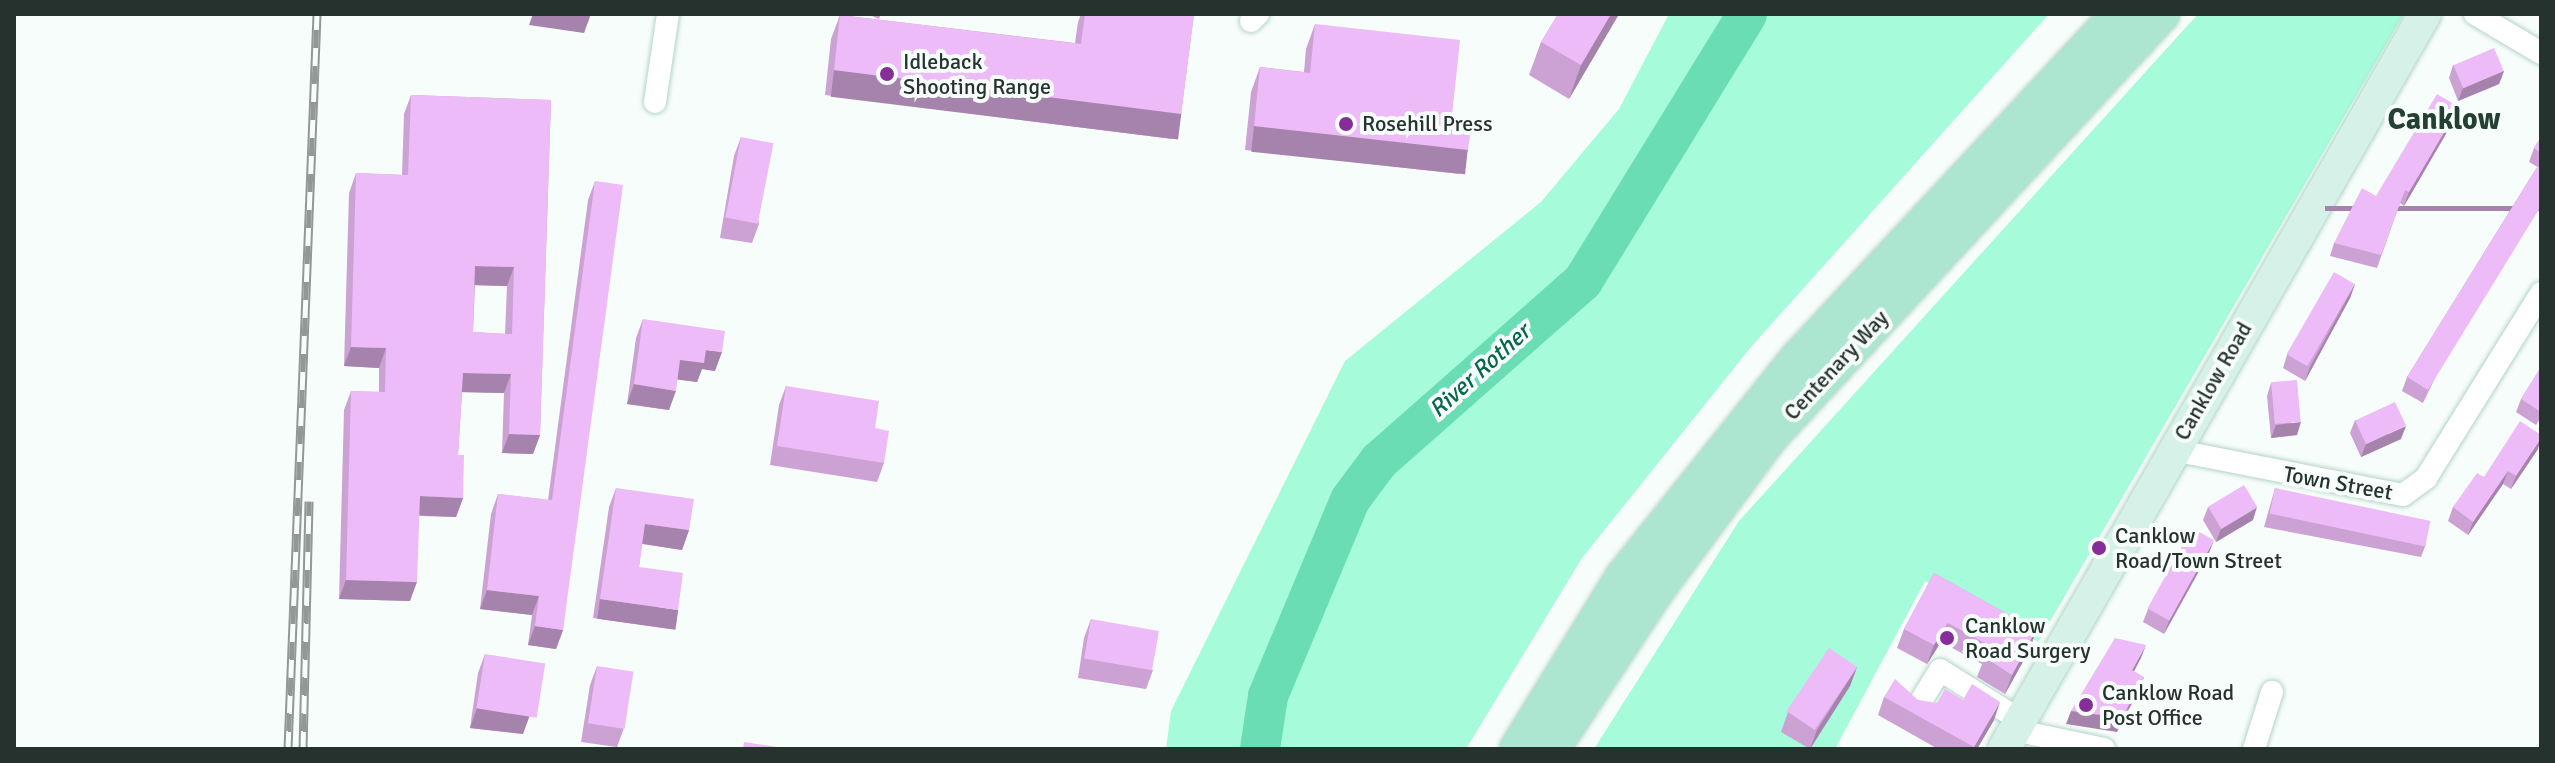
<!DOCTYPE html>
<html>
<head>
<meta charset="utf-8">
<style>
  body { margin:0 }
  #map { position:relative; width:2555px; height:763px; overflow:hidden; background:#f7fdfa; font-family:Signika,sans-serif }
  div>[style] { position:absolute }
  [style*='--x'] { left:calc(var(--x)*1px); top:calc(var(--y)*1px); width:calc(var(--w)*1px); rotate:calc(var(--a)*1deg) }
  .green>* { inset:0; background:#a6fbdb }
  .river>* { height:40px; margin:-20px; padding:0 20px; transform-origin:20px; border-radius:20px; background:#6bddb5 }
  .roads { filter:drop-shadow(0 0 2px #b3d4c6) drop-shadow(0 0 2px #b3d4c6) }
  .street>* { height:22px; margin:-11px; padding:0 11px; transform-origin:11px; border-radius:11px; background:#fff }
  .secondary>* { height:32px; margin:-16px; padding:0 16px; transform-origin:16px; border-radius:16px; background:#d6f2e8 }
  .primary>* { height:36px; margin:-18px; padding:0 18px; transform-origin:18px; border-radius:18px; background:#ace6d1 }
  .rail>* { height:9px; margin-top:-4.5px; transform-origin:0; background:repeating-linear-gradient(90deg,#f7fdfa 0 18px,#909995 0 36px); box-sizing:border-box; border-block:2px solid #909995 }
  .wall>* { inset:0; background:#cca1d4 }
  .shaded-wall>* { inset:0; background:#a683ad; transform-origin:0 0 }
  .building>* { inset:0; background:#edbbf7; transform-origin:0 0 }
  .dots>* { width:22px; height:22px; translate:-50% -50%; box-sizing:border-box; border:4px solid #f7fdfa; border-radius:50% }
  span { translate:-50% -50%; white-space:nowrap; text-align:center; line-height:1.15; -webkit-text-stroke:8px #f7fdfa; paint-order:stroke }
  .poi-label { font-size:22px; color:#25322d }
  .left { translate:0 -50%; text-align:left }
  .street-label { font-size:22px; color:#25322d }
  .water-label { font-size:24px; color:#07674d; font-style:italic }
  .district-label { font-size:30px; color:#234035; font-weight:700 }
  .frame { position:absolute; inset:0; border:16px solid #25322d; pointer-events:none }
</style>
</head>
<body>
<div id="map">
  <div class="green">
    <div style="clip-path:polygon(1669px 14px,2049px 14px,1751px 347px,1582px 558px,1466px 749px,1166px 749px,1171px 711px,1345px 361px,1541px 202px,1619px 109px)"></div>
    <div style="clip-path:polygon(2198px 14px,2404px 14px,2038px 642px,1925px 581px,1835px 749px,1594px 749px,1739px 521px)"></div>
  </div>
  <div class="river">
    <div style="--x:1260;--y:749;--w:54;--a:-81.4"></div>
    <div style="--x:1268;--y:696;--w:212;--a:-67.3"></div>
    <div style="--x:1350;--y:500;--w:49;--a:-53.4"></div>
    <div style="--x:1379;--y:461;--w:272;--a:-41.4"></div>
    <div style="--x:1583;--y:281;--w:313;--a:-58.4"></div>
  </div>
  <div class="roads">
    <div class="street">
      <div style="--x:2475;--y:14;--w:77;--a:30.6"></div>
      <div style="--x:1251;--y:21;--w:10;--a:-45"></div>
      <div style="--x:655;--y:102;--w:89;--a:-81.6"></div>
      <div style="--x:2173;--y:450;--w:234;--a:11.1"></div>
      <div style="--x:2403;--y:495;--w:29;--a:-36"></div>
      <div style="--x:2426;--y:478;--w:218;--a:-58.1"></div>
      <div style="--x:1918;--y:706;--w:42;--a:-58.6"></div>
      <div style="--x:1940;--y:670;--w:94;--a:32"></div>
      <div style="--x:2014;--y:730;--w:92;--a:11.9"></div>
      <div style="--x:2254;--y:749;--w:60;--a:-72.5"></div>
    </div>
    <div class="secondary">
      <div style="--x:2004;--y:749;--w:847;--a:-60.2"></div>
    </div>
    <div class="primary">
      <div style="--x:1518;--y:749;--w:202;--a:-58.4"></div>
      <div style="--x:1624;--y:577;--w:280;--a:-51.4"></div>
      <div style="--x:1799;--y:358;--w:471;--a:-47"></div>
      <div style="--x:1551;--y:749;--w:189;--a:-56.6"></div>
      <div style="--x:1655;--y:591;--w:192;--a:-53.5"></div>
      <div style="--x:1769;--y:437;--w:577;--a:-47.18"></div>
    </div>
  </div>
  <div class="rail">
    <div style="--x:288;--y:749;--w:736;--a:-87.74"></div>
    <div style="--x:303;--y:749;--w:248;--a:-88.6"></div>
  </div>
  <div class="wall">
    <div style="clip-path:polygon(867px 14px,881px 14px,879px 19px)"></div>
    <div style="clip-path:polygon(1081px 14px,1194px 14px,1181px 114px,1172px 139px,825px 95px,831px 39px,840px 15px,1075px 43px,1078px 22px)"></div>
    <div style="clip-path:polygon(1558px 14px,1619px 14px,1569px 99px,1529px 75px,1541px 42px)"></div>
    <div style="clip-path:polygon(1315px 24px,1451px 125px,1468px 150px,1459px 174px,1245px 150px,1251px 92px,1260px 67px,1304px 72px,1306px 49px)"></div>
    <div style="clip-path:polygon(2453px 65px,2504px 71px,2499px 84px,2458px 101px,2449px 78px)"></div>
    <div style="clip-path:polygon(evenodd,411px 95px,551px 100px,540px 435px,533px 454px,502px 453px,504px 393px,462px 392px,458px 455px,463px 498px,456px 517px,419px 516px,410px 601px,339px 599px,344px 410px,351px 391px,379px 392px,379px 368px,344px 366px,349px 193px,356px 173px,402px 175px,404px 114px,411px 95px,475px 285px,507px 286px,505px 334px,473px 332px,475px 285px)"></div>
    <div style="clip-path:polygon(2459px 107px,2454px 120px,2404px 206px,2400px 203px,2377px 268px,2330px 256px,2334px 243px)"></div>
    <div style="clip-path:polygon(741px 137px,759px 224px,752px 243px,720px 238px,734px 156px)"></div>
    <div style="clip-path:polygon(2541px 137px,2541px 169px,2529px 162px,2534px 148px)"></div>
    <div style="clip-path:polygon(2537px 167px,2423px 403px,2402px 391px,2407px 377px)"></div>
    <div style="clip-path:polygon(595px 181px,563px 630px,556px 649px,528px 645px,532px 615px,480px 609px,491px 514px,498px 494px,548px 500px,588px 200px)"></div>
    <div style="clip-path:polygon(2355px 284px,2350px 298px,2305px 381px,2283px 368px,2287px 355px)"></div>
    <div style="clip-path:polygon(643px 319px,715px 371px,702px 369px,697px 382px,677px 379px,669px 410px,627px 404px,636px 338px)"></div>
    <div style="clip-path:polygon(2541px 367px,2541px 417px,2536px 425px,2516px 412px,2521px 399px)"></div>
    <div style="clip-path:polygon(2271px 383px,2297px 435px,2271px 438px,2267px 396px)"></div>
    <div style="clip-path:polygon(786px 386px,875px 428px,884px 463px,877px 482px,770px 465px,779px 405px)"></div>
    <div style="clip-path:polygon(2355px 420px,2401px 439px,2361px 457px,2350px 433px)"></div>
    <div style="clip-path:polygon(2538px 449px,2511px 489px,2503px 484px,2468px 535px,2448px 521px,2453px 507px,2484px 477px)"></div>
    <div style="clip-path:polygon(616px 488px,689px 530px,682px 550px,642px 544px,639px 567px,671px 629px,593px 618px,609px 507px)"></div>
    <div style="clip-path:polygon(2275px 488px,2426px 544px,2421px 557px,2264px 527px)"></div>
    <div style="clip-path:polygon(2208px 507px,2253px 520px,2216px 542px,2203px 520px)"></div>
    <div style="clip-path:polygon(2209px 553px,2164px 634px,2143px 622px,2148px 609px)"></div>
    <div style="clip-path:polygon(1934px 573px,2036px 630px,2030px 649px,2005px 694px,1977px 677px,1982px 664px,1941px 642px,1927px 664px,1897px 648px,1904px 629px)"></div>
    <div style="clip-path:polygon(1091px 619px,1153px 670px,1146px 689px,1078px 678px,1084px 638px)"></div>
    <div style="clip-path:polygon(485px 654px,523px 734px,470px 728px,478px 673px)"></div>
    <div style="clip-path:polygon(597px 666px,624px 728px,617px 747px,581px 742px,590px 685px)"></div>
    <div style="clip-path:polygon(1857px 667px,1850px 686px,1810px 749px,1781px 732px,1788px 712px)"></div>
    <div style="clip-path:polygon(1884px 697px,1918px 700px,1994px 720px,1977px 749px,1938px 749px,1878px 715px)"></div>
  </div>
  <div class="shaded-wall">
    <div style="clip-path:polygon(533px 14px,591px 14px,584px 33px,529px 25px)"></div>
    <div style="clip-path:polygon(1611px 14px,1619px 14px,1569px 99px,1581px 65px)"></div>
    <div style="left:834px;top:70px;width:350px;height:27px;rotate:7deg"></div>
    <div style="clip-path:polygon(2504px 71px,2499px 84px,2458px 101px,2463px 88px)"></div>
    <div style="clip-path:polygon(2459px 107px,2454px 120px,2404px 206px,2409px 192px)"></div>
    <div style="left:1254px;top:126px;width:215px;height:26px;rotate:6deg"></div>
    <div style="left:2541px;top:206px;width:5px;height:216px;rotate:90deg"></div>
    <div style="clip-path:polygon(475px 266px,514px 267px,507px 286px,468px 285px)"></div>
    <div style="clip-path:polygon(2355px 284px,2350px 298px,2305px 381px,2310px 367px)"></div>
    <div style="clip-path:polygon(351px 347px,386px 348px,379px 368px,344px 366px)"></div>
    <div style="clip-path:polygon(706px 350px,722px 352px,715px 371px,702px 369px,697px 382px,673px 379px,680px 360px)"></div>
    <div style="clip-path:polygon(463px 373px,511px 374px,504px 393px,456px 392px)"></div>
    <div style="clip-path:polygon(634px 384px,676px 391px,669px 410px,627px 404px)"></div>
    <div style="clip-path:polygon(2301px 422px,2297px 435px,2271px 438px,2276px 425px)"></div>
    <div style="clip-path:polygon(2406px 426px,2401px 439px,2361px 457px,2366px 444px)"></div>
    <div style="clip-path:polygon(509px 434px,540px 435px,533px 454px,502px 453px)"></div>
    <div style="clip-path:polygon(2541px 438px,2538px 449px,2511px 489px,2516px 476px)"></div>
    <div style="clip-path:polygon(2508px 471px,2503px 484px,2468px 535px,2473px 522px)"></div>
    <div style="clip-path:polygon(420px 496px,463px 498px,456px 517px,413px 515px)"></div>
    <div style="clip-path:polygon(2257px 507px,2253px 520px,2216px 542px,2221px 529px)"></div>
    <div style="clip-path:polygon(645px 524px,689px 530px,682px 550px,638px 543px)"></div>
    <div style="clip-path:polygon(2214px 540px,2209px 553px,2164px 634px,2169px 621px)"></div>
    <div style="clip-path:polygon(346px 580px,417px 582px,410px 601px,339px 599px)"></div>
    <div style="clip-path:polygon(487px 590px,539px 596px,532px 615px,480px 609px)"></div>
    <div style="left:600px;top:599px;width:79px;height:20px;rotate:8deg"></div>
    <div style="clip-path:polygon(1948px 623px,1941px 642px,1927px 664px,1934px 645px)"></div>
    <div style="clip-path:polygon(535px 626px,563px 630px,556px 649px,528px 645px)"></div>
    <div style="clip-path:polygon(2036px 630px,2030px 649px,2005px 694px,2012px 675px)"></div>
    <div style="clip-path:polygon(2146px 645px,2141px 658px,2128px 683px,2132px 670px)"></div>
    <div style="clip-path:polygon(1857px 667px,1850px 686px,1810px 749px,1817px 730px)"></div>
    <div style="clip-path:polygon(2144px 677px,2139px 690px,2117px 732px,2066px 724px,2071px 711px)"></div>
    <div style="clip-path:polygon(2000px 702px,1994px 720px,1977px 749px,1973px 749px)"></div>
    <div style="clip-path:polygon(477px 708px,530px 715px,523px 734px,470px 728px)"></div>
  </div>
  <div class="building">
    <div style="clip-path:polygon(1085px 14px,1194px 14px,1181px 114px,834px 70px,840px 15px,1081px 44px)"></div>
    <div style="clip-path:polygon(1558px 14px,1611px 14px,1581px 65px,1541px 42px)"></div>
    <div style="clip-path:polygon(1315px 24px,1460px 40px,1451px 125px,1471px 128px,1468px 150px,1254px 126px,1260px 67px,1310px 73px)"></div>
    <div style="left:2494px;top:48px;width:25px;height:44px;rotate:67deg"></div>
    <div style="clip-path:polygon(2437px 94px,2459px 107px,2409px 192px,2405px 190px,2381px 255px,2334px 243px,2362px 188px,2376px 196px)"></div>
    <div style="clip-path:polygon(evenodd,411px 95px,551px 100px,540px 435px,509px 434px,511px 374px,463px 373px,458px 455px,464px 455px,463px 498px,420px 496px,417px 582px,346px 580px,351px 391px,385px 392px,386px 348px,351px 347px,356px 173px,408px 175px,411px 95px,475px 266px,514px 267px,512px 334px,473px 332px,475px 266px)"></div>
    <div style="left:741px;top:137px;width:33px;height:82px;rotate:11deg"></div>
    <div style="clip-path:polygon(2541px 137px,2541px 153px,2534px 148px)"></div>
    <div style="clip-path:polygon(2537px 167px,2541px 170px,2541px 206px,2428px 390px,2407px 377px)"></div>
    <div style="clip-path:polygon(595px 181px,623px 185px,563px 630px,535px 626px,539px 596px,487px 590px,498px 494px,552px 500px)"></div>
    <div style="left:2334px;top:272px;width:24px;height:95px;rotate:30deg"></div>
    <div style="clip-path:polygon(643px 319px,725px 331px,722px 352px,706px 350px,704px 363px,680px 360px,676px 391px,634px 384px)"></div>
    <div style="clip-path:polygon(2541px 367px,2541px 412px,2521px 399px)"></div>
    <div style="left:2297px;top:380px;width:42px;height:26px;rotate:85deg"></div>
    <div style="clip-path:polygon(786px 386px,879px 401px,875px 428px,889px 431px,884px 463px,777px 446px)"></div>
    <div style="left:2395px;top:402px;width:26px;height:44px;rotate:65deg"></div>
    <div style="clip-path:polygon(2520px 421px,2541px 435px,2541px 438px,2516px 476px,2508px 471px,2473px 522px,2453px 507px,2477px 473px,2484px 477px)"></div>
    <div style="left:2244px;top:485px;width:26px;height:42px;rotate:59deg"></div>
    <div style="clip-path:polygon(616px 488px,694px 499px,689px 530px,645px 524px,639px 567px,683px 573px,678px 610px,600px 599px)"></div>
    <div style="left:2275px;top:488px;width:159px;height:26px;rotate:12deg"></div>
    <div style="left:2192px;top:528px;width:25px;height:92px;rotate:29deg"></div>
    <div style="clip-path:polygon(1934px 573px,2036px 630px,2012px 675px,1984px 657px,1990px 646px,1948px 623px,1934px 645px,1904px 629px)"></div>
    <div style="left:1091px;top:619px;width:69px;height:40px;rotate:10deg"></div>
    <div style="clip-path:polygon(2115px 638px,2146px 645px,2132px 670px,2144px 677px,2122px 718px,2071px 711px)"></div>
    <div style="left:1829px;top:648px;width:34px;height:76px;rotate:34deg"></div>
    <div style="left:485px;top:654px;width:61px;height:55px;rotate:9deg"></div>
    <div style="left:597px;top:666px;width:37px;height:58px;rotate:9deg"></div>
    <div style="clip-path:polygon(1895px 679px,1918px 700px,1937px 703px,1945px 689px,1963px 700px,1972px 684px,2000px 702px,1974px 747px,1884px 697px)"></div>
    <div style="clip-path:polygon(744px 742px,791px 749px,743px 749px)"></div>
  </div>
  <div class="dots">
    <div style="left:887px;top:74px;background:#872d99"></div>
    <div style="left:1346px;top:124px;background:#872d99"></div>
    <div style="left:2099px;top:548px;background:#872d99"></div>
    <div style="left:1947px;top:638px;background:#872d99"></div>
    <div style="left:2086px;top:705px;background:#872d99"></div>
  </div>
  <div class="poi-label">
    <span class="left" style="left:903px;top:74px">Idleback<br>Shooting Range</span>
    <span class="left" style="left:1362px;top:124px">Rosehill Press</span>
    <span class="left" style="left:2115px;top:548px">Canklow<br>Road/Town Street</span>
    <span class="left" style="left:1965px;top:638px">Canklow<br>Road Surgery</span>
    <span class="left" style="left:2102px;top:705px">Canklow Road<br>Post Office</span>
  </div>
  <div class="street-label">
    <span style="left:1836px;top:365px;rotate:-47deg">Centenary Way</span>
    <span style="left:2213px;top:381px;rotate:-60deg">Canklow Road</span>
    <span style="left:2338px;top:483px;rotate:10deg">Town Street</span>
  </div>
  <div class="water-label">
    <span style="left:1480px;top:371px;rotate:-42deg">River Rother</span>
  </div>
  <div class="district-label">
    <span style="left:2444px;top:120px">Canklow</span>
  </div>
  <div class="frame"></div>
</div>
</body>
</html>
